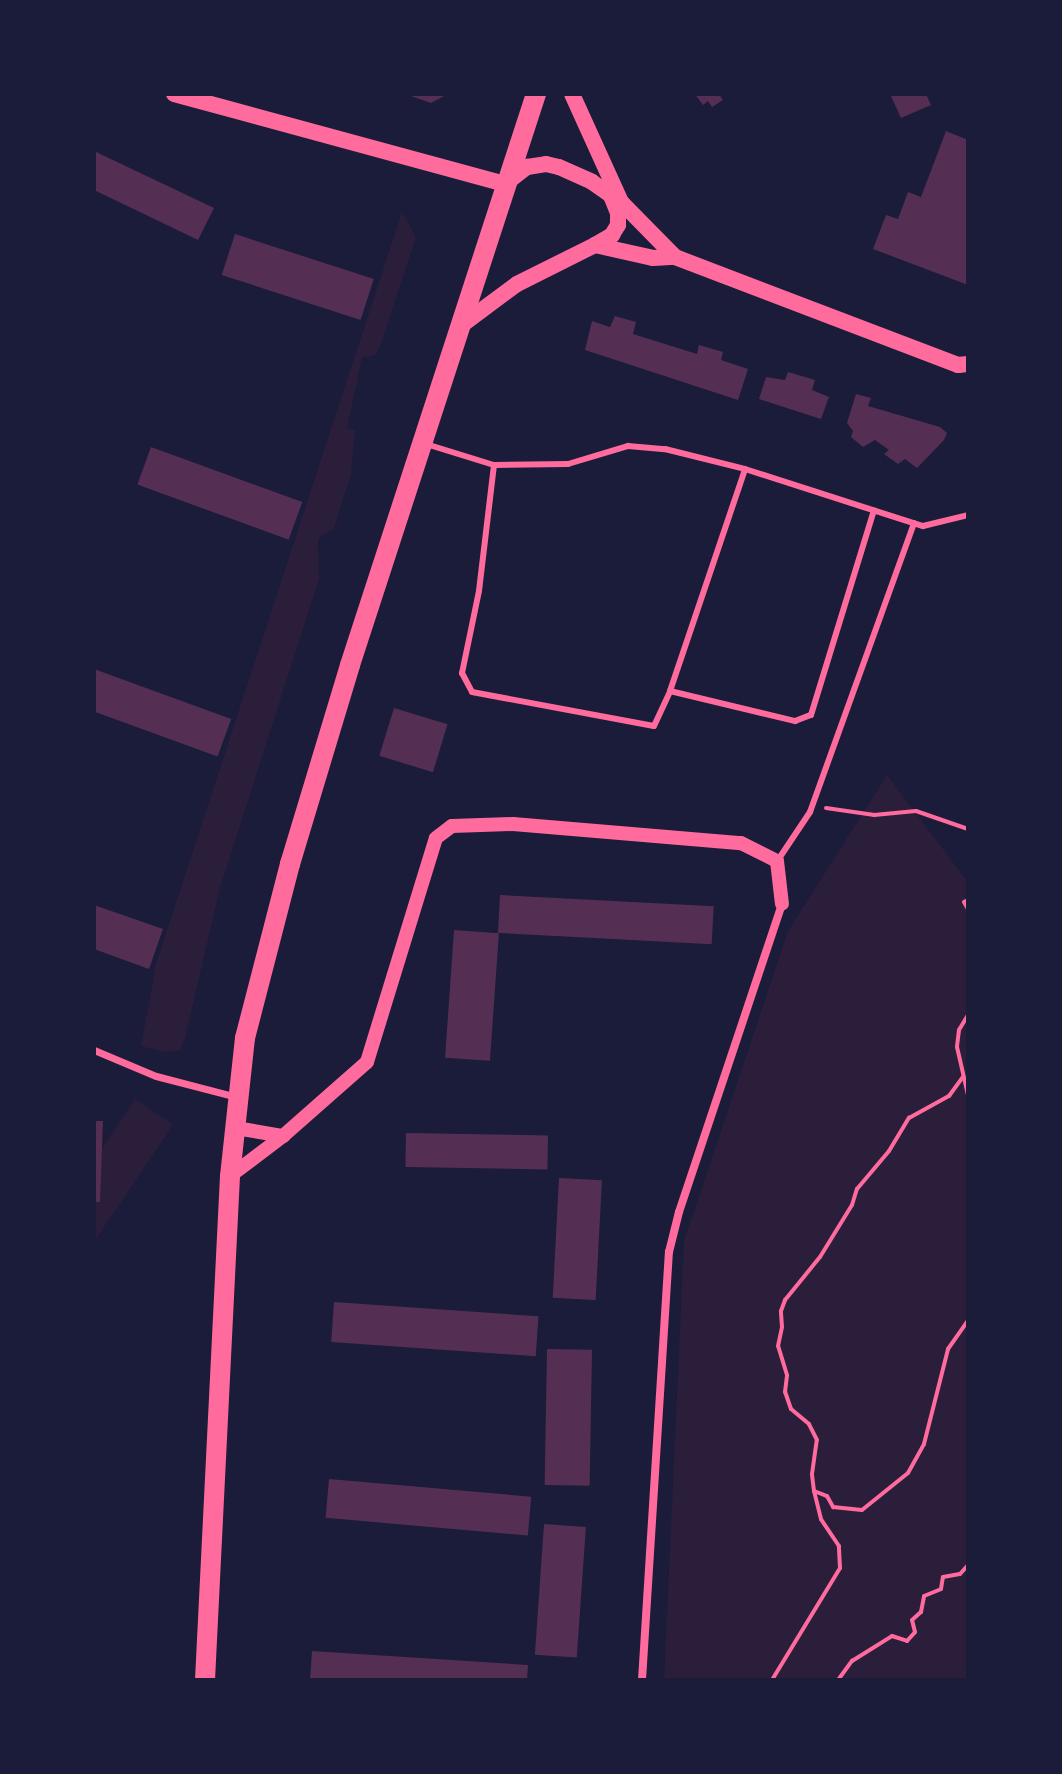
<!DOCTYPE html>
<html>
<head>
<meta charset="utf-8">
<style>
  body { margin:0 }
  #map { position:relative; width:1062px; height:1774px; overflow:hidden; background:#1b1b3a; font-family:"Crimson Pro",serif }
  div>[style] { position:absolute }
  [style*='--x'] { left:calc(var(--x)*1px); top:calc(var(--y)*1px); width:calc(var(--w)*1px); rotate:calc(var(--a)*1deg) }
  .green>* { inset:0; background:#2a1e3b; transform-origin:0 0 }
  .building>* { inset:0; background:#542f53; transform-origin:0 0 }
  .path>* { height:4px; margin:-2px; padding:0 2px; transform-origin:2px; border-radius:2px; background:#ff6b9d }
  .service>* { height:6px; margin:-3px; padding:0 3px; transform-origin:3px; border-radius:3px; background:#ff6b9d }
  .pedestrian>* { height:7px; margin:-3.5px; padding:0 3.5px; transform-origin:3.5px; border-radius:3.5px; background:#ff6b9d }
  .minor>* { height:8px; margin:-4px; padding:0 4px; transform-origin:4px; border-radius:4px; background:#ff6b9d }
  .tertiary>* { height:14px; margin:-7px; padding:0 7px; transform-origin:7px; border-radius:7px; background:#ff6b9d }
  .secondary>* { height:16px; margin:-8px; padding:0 8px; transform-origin:8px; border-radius:8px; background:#ff6b9d }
  .primary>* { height:20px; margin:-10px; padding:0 10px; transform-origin:10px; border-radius:10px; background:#ff6b9d }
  span { translate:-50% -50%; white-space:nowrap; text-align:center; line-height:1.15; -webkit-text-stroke:6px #1b1b3a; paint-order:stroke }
  .frame { position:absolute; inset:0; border:96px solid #1b1b3a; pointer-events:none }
</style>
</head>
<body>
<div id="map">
  <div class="green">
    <div style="clip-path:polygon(402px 212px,416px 237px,381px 344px,375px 355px,362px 358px,347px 428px,355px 430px,351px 474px,334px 528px,318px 539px,319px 579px,220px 888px,185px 1038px,180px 1051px,164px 1052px,141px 1046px,156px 964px)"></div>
    <div style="clip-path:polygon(887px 775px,968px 882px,968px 1680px,664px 1680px,684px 1241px,788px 931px)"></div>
    <div style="left:135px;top:1099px;width:46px;height:581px;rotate:34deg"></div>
  </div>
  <div class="building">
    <div style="clip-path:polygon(405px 94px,448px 94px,431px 103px)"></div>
    <div style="clip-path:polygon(695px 94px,719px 94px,723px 100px,712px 107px,708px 101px,703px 105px)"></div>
    <div style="clip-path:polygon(890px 94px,926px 94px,931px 105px,901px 118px)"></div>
    <div style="clip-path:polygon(946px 131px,968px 140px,968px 285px,873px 249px,886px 215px,898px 219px,908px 192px,921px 197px)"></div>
    <div style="clip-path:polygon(94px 151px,214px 208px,198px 240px,94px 190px)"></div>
    <div style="left:235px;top:234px;width:146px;height:43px;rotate:18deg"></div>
    <div style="clip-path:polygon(615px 316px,636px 322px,633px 334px,697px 354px,699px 345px,723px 352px,721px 360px,748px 369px,738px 400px,585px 350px,592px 321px,610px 327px)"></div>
    <div style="clip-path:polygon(788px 372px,815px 380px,812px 390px,829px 397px,821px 419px,759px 399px,766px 377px,785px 380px)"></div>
    <div style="clip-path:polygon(856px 394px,871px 398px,868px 406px,940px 427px,947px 433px,944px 440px,917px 468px,905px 459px,898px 464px,884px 454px,889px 450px,875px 440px,863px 447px,851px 437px,853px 431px,847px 423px)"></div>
    <div style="left:151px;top:447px;width:161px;height:40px;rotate:20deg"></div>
    <div style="left:94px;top:669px;width:146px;height:40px;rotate:20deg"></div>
    <div style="left:394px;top:708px;width:56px;height:50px;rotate:17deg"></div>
    <div style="left:500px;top:895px;width:214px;height:38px;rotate:3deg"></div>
    <div style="clip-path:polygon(94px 905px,163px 929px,149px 969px,94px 949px)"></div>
    <div style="left:454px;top:930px;width:45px;height:128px;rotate:4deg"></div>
    <div style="clip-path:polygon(94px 1121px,103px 1121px,100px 1202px,94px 1202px)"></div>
    <div style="left:406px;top:1133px;width:142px;height:34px;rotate:1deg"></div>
    <div style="left:559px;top:1178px;width:43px;height:120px;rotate:3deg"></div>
    <div style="left:334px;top:1302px;width:205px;height:40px;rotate:4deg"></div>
    <div style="left:547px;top:1349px;width:45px;height:136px;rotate:1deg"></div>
    <div style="left:329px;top:1479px;width:203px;height:39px;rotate:5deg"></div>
    <div style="left:544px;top:1524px;width:42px;height:131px;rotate:4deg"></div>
    <div style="clip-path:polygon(312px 1651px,528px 1665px,527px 1680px,310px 1680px)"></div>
  </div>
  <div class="path">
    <div style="--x:826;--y:808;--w:49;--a:8.3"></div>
    <div style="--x:874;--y:815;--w:42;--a:-5.4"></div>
    <div style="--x:916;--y:811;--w:55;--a:19.1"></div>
    <div style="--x:968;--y:900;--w:4;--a:153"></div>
    <div style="--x:964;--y:902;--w:8;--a:60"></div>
    <div style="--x:968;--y:1015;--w:17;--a:121"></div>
    <div style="--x:959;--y:1030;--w:17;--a:97"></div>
    <div style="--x:957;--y:1047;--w:49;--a:77.1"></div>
    <div style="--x:814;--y:1491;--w:14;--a:21"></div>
    <div style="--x:827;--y:1496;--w:13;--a:61"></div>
    <div style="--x:833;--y:1507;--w:29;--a:6"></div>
    <div style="--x:862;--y:1510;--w:59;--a:-38.8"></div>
    <div style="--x:908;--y:1473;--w:33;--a:-61"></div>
    <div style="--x:924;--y:1444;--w:98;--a:-75.8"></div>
    <div style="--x:948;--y:1349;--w:35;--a:-55"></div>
    <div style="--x:968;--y:1514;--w:9;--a:90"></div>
    <div style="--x:772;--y:1680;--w:131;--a:-58.7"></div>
    <div style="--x:840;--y:1568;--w:22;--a:-93"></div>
    <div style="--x:839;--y:1546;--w:32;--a:-124"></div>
    <div style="--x:821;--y:1519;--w:29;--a:-104"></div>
    <div style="--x:814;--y:1491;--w:17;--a:-97"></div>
    <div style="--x:812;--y:1474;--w:34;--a:-82"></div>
    <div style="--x:817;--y:1440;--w:18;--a:-117"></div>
    <div style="--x:809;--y:1424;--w:23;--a:-140"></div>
    <div style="--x:791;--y:1409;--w:18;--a:-109"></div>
    <div style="--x:785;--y:1392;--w:17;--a:-83"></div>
    <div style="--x:787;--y:1375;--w:30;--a:-107"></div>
    <div style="--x:778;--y:1346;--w:19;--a:-78"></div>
    <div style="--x:782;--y:1327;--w:16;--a:-94"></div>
    <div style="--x:781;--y:1311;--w:12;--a:-70"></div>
    <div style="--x:785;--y:1300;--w:55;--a:-50.9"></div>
    <div style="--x:820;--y:1257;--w:61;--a:-58.4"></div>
    <div style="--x:852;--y:1205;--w:17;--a:-73"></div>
    <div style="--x:857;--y:1189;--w:50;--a:-49.9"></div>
    <div style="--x:889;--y:1151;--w:39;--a:-59"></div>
    <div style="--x:909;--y:1118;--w:46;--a:-28.8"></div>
    <div style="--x:949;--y:1096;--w:24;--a:-54"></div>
    <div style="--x:838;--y:1680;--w:24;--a:-54"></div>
    <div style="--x:852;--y:1661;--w:47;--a:-32"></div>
    <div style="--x:892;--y:1636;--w:16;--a:18"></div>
    <div style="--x:907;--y:1641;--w:12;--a:-48"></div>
    <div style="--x:915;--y:1632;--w:12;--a:-104"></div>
    <div style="--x:912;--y:1620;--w:12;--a:-42"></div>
    <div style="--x:921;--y:1612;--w:16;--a:-79"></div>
    <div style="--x:924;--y:1596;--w:18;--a:-22"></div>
    <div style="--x:941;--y:1589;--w:12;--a:-81"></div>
    <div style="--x:943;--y:1577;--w:17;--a:-10"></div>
    <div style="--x:960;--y:1574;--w:12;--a:-48"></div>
  </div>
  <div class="service">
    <div style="--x:426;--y:444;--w:71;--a:17.2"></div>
    <div style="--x:494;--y:465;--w:74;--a:-0.8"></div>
    <div style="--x:568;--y:464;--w:63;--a:-16.7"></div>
    <div style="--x:628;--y:446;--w:37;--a:5"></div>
    <div style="--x:665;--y:449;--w:82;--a:14"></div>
    <div style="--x:745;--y:469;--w:187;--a:17.8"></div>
    <div style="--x:923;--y:526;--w:46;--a:-13.7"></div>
    <div style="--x:494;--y:465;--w:127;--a:96.8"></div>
    <div style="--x:479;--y:591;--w:84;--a:101.7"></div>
    <div style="--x:462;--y:673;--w:21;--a:62"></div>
    <div style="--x:472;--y:692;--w:185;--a:10.6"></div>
    <div style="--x:654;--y:726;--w:38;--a:-65"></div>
    <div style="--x:670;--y:691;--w:234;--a:-71.3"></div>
    <div style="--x:670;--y:691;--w:129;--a:13.5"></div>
    <div style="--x:795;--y:721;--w:17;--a:-21"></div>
    <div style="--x:811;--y:715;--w:214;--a:-72.9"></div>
    <div style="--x:778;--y:860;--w:58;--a:-56.3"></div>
    <div style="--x:810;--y:812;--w:307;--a:-70.2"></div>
  </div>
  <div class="pedestrian">
    <div style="--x:94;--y:1050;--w:67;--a:22.8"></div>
    <div style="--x:156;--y:1076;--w:84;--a:14.5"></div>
  </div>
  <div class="minor">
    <div style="--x:642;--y:1680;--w:429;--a:-86.4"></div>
    <div style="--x:669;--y:1252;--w:41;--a:-76"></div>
    <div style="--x:679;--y:1212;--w:325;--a:-71.5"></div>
  </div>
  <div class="tertiary">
    <div style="--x:236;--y:1128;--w:48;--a:9.7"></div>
    <div style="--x:230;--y:1176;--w:66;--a:-37"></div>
    <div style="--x:283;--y:1136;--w:112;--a:-41.4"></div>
    <div style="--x:367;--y:1062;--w:234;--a:-72.9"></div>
    <div style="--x:436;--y:838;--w:20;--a:-37"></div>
    <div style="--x:452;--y:826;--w:61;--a:-1.9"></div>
    <div style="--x:513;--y:824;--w:229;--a:4.8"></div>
    <div style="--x:741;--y:843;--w:40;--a:26.6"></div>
    <div style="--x:777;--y:861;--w:43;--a:83.4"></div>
  </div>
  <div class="secondary">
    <div style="--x:174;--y:94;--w:343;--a:15.2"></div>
    <div style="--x:505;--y:184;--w:28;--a:-38"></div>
    <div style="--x:527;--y:167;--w:19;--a:-9"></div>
    <div style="--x:546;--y:164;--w:13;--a:13"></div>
    <div style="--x:559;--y:167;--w:36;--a:24"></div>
    <div style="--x:592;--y:182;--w:37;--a:35"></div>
    <div style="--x:622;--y:203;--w:76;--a:45.5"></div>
    <div style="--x:675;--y:257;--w:303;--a:20.9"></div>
    <div style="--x:958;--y:365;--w:10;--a:-6"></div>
    <div style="--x:572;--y:94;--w:119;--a:65.6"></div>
    <div style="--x:595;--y:245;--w:20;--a:-30"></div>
    <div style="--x:612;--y:235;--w:12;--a:-59"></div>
    <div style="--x:618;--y:225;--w:12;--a:-90"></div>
    <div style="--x:618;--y:213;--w:18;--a:-112"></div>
    <div style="--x:459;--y:327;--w:72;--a:-36.6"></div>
    <div style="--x:517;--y:284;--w:87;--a:-26.6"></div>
    <div style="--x:595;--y:245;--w:59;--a:12.6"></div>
    <div style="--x:653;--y:258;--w:22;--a:-3"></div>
  </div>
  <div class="primary">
    <div style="--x:205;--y:1680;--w:505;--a:-87.16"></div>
    <div style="--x:230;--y:1176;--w:139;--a:-83.8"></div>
    <div style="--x:245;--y:1038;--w:180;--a:-75.5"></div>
    <div style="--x:290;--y:864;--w:208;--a:-73.2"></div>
    <div style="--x:350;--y:665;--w:601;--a:-71.96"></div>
  </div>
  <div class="frame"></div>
</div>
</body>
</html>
